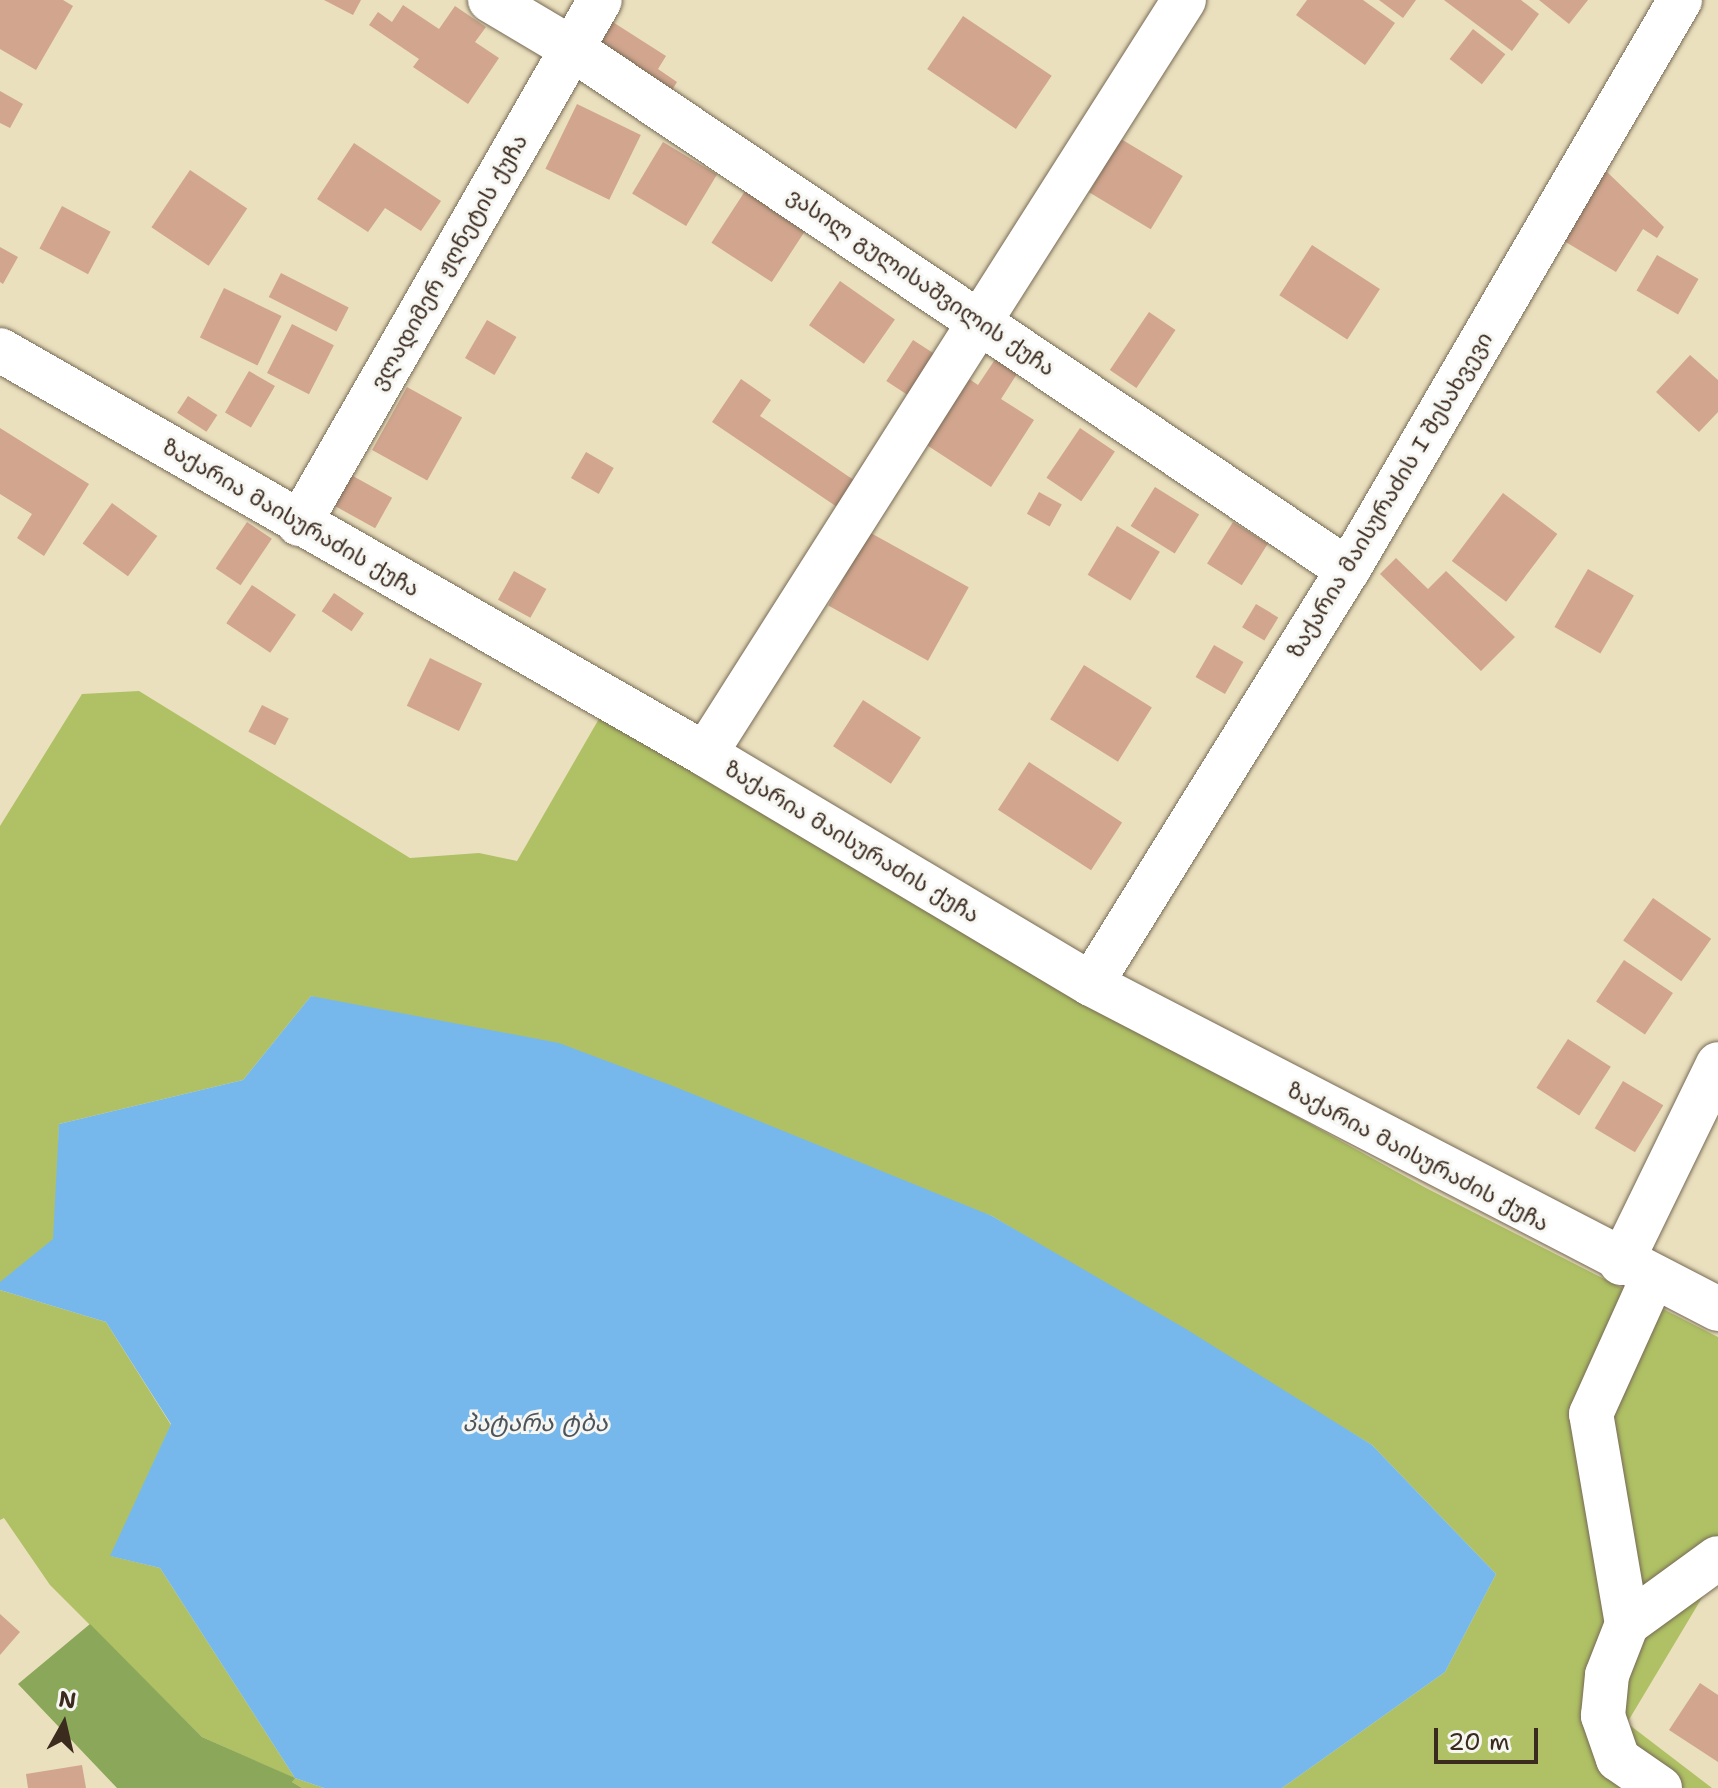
<!DOCTYPE html>
<html>
<head>
<meta charset="utf-8">
<style>
  body { margin:0 }
  #map { position:relative; width:1718px; height:1788px; overflow:hidden; background:#eae0be; font-family:"Shantell Sans","Noto Sans Georgian",sans-serif }
  div>[style] { position:absolute }
  [style*='--x'] { left:calc(var(--x)*1px); top:calc(var(--y)*1px); width:calc(var(--w)*1px); rotate:calc(var(--a)*1deg) }
  .green>* { inset:0; background:#afc164 }
  .forest>* { inset:0; background:#8ba75a }
  .water>* { inset:0; background:#77b8ec }
  .building>* { inset:0; background:#d1a58e; transform-origin:0 0 }
  .roads { filter:drop-shadow(0 0 2px #786a56) drop-shadow(0 0 2px #786a56) }
  .minor>* { height:44px; margin:-22px; padding:0 22px; transform-origin:22px; border-radius:22px; background:#fff }
  span { translate:-50% -50%; white-space:nowrap; text-align:center; line-height:1.15; -webkit-text-stroke:6px #f6f6f2; paint-order:stroke }
  .street-label { font-size:22px; color:#3b2a1e }
  .water-label { font-size:24px; color:#4d555c; font-style:italic }
  .north { position:absolute; left:24px; top:1684px; width:80px; height:80px; -webkit-text-stroke:6px #f6f6f2; paint-order:stroke; rotate:8deg; font-size:22px; font-weight:700; line-height:32px; text-align:center; color:#3b2a1e }
  .north::after { content:''; display:block; margin:auto; width:28px; height:36px; background:#3b2a1e; clip-path:polygon(50% 0,100% 100%,50% 72%,0 100%) }
  .scale { position:absolute; left:1434px; top:1728px; width:104px; height:36px; box-sizing:border-box; border:4px solid #3b2a1e; border-top:0; padding-left:10px; font-size:24px; line-height:28px; white-space:nowrap; color:#3b2a1e; -webkit-text-stroke:6px #f6f6f2; paint-order:stroke }
</style>
</head>
<body>
<div id="map">
  <div class="green">
    <div style="clip-path:polygon(139px 691px,410px 858px,479px 853px,517px 861px,600px 717px,1082px 998px,1426px 1188px,1718px 1337px,1718px 1571px,1627px 1723px,1712px 1788px,1282px 1788px,1445px 1672px,1496px 1574px,1372px 1445px,992px 1216px,311px 996px,243px 1080px,59px 1124px,57px 1241px,0 1283px,0 826px,82px 694px)"></div>
    <div style="clip-path:polygon(0 1290px,106px 1322px,171px 1425px,111px 1556px,160px 1568px,295px 1778px,324px 1788px,302px 1788px,292px 1782px,294px 1778px,202px 1737px,50px 1585px,4px 1518px,0 1520px)"></div>
  </div>
  <div class="forest">
    <div style="clip-path:polygon(90px 1624px,202px 1737px,295px 1778px,292px 1782px,302px 1788px,117px 1788px,18px 1684px)"></div>
  </div>
  <div class="water">
    <div style="clip-path:polygon(311px 996px,559px 1043px,673px 1086px,992px 1216px,1186px 1329px,1372px 1445px,1496px 1574px,1445px 1672px,1282px 1788px,324px 1788px,295px 1778px,160px 1568px,110px 1556px,171px 1424px,106px 1322px,0 1290px,0 1282px,53px 1239px,59px 1124px,243px 1080px)"></div>
  </div>
  <div class="building">
    <div style="clip-path:polygon(0 0,63px 0,73px 6px,36px 70px,0 49px)"></div>
    <div style="clip-path:polygon(324px 0,361px 0,353px 15px)"></div>
    <div style="clip-path:polygon(1307px 0,1363px 0,1395px 23px,1365px 65px,1296px 15px)"></div>
    <div style="clip-path:polygon(1379px 0,1416px 0,1403px 18px)"></div>
    <div style="clip-path:polygon(1444px 0,1521px 0,1539px 14px,1512px 51px)"></div>
    <div style="clip-path:polygon(1539px 0,1588px 0,1569px 24px)"></div>
    <div style="clip-path:polygon(403px 5px,439px 29px,455px 6px,486px 27px,475px 42px,499px 58px,468px 104px,413px 67px,419px 59px,369px 25px,378px 12px,392px 22px)"></div>
    <div style="left:963px;top:16px;width:107px;height:64px;rotate:34deg"></div>
    <div style="clip-path:polygon(608px 19px,666px 56px,658px 69px,677px 82px,669px 95px,591px 45px)"></div>
    <div style="left:1473px;top:29px;width:41px;height:38px;rotate:38deg"></div>
    <div style="clip-path:polygon(0 91px,23px 104px,10px 128px,0 123px)"></div>
    <div style="left:577px;top:104px;width:71px;height:72px;rotate:26deg"></div>
    <div style="left:1121px;top:139px;width:72px;height:62px;rotate:31deg"></div>
    <div style="left:663px;top:142px;width:63px;height:60px;rotate:31deg"></div>
    <div style="clip-path:polygon(354px 143px,441px 201px,421px 231px,385px 208px,368px 232px,317px 199px)"></div>
    <div style="left:190px;top:170px;width:69px;height:69px;rotate:34deg"></div>
    <div style="clip-path:polygon(1605px 170px,1664px 227px,1657px 238px,1643px 229px,1616px 272px,1559px 238px)"></div>
    <div style="left:749px;top:185px;width:72px;height:69px;rotate:33deg"></div>
    <div style="left:62px;top:206px;width:55px;height:48px;rotate:28deg"></div>
    <div style="left:1312px;top:245px;width:81px;height:60px;rotate:33deg"></div>
    <div style="clip-path:polygon(0 247px,18px 257px,3px 284px,0 282px)"></div>
    <div style="left:1657px;top:255px;width:48px;height:41px;rotate:30deg"></div>
    <div style="left:281px;top:273px;width:76px;height:27px;rotate:27deg"></div>
    <div style="left:840px;top:281px;width:67px;height:54px;rotate:35deg"></div>
    <div style="left:224px;top:288px;width:64px;height:55px;rotate:26deg"></div>
    <div style="left:1149px;top:312px;width:32px;height:70px;rotate:34deg"></div>
    <div style="left:487px;top:320px;width:34px;height:44px;rotate:30deg"></div>
    <div style="left:292px;top:324px;width:47px;height:55px;rotate:27deg"></div>
    <div style="left:913px;top:340px;width:30px;height:49px;rotate:33deg"></div>
    <div style="clip-path:polygon(998px 355px,1020px 369px,1001px 399px,1034px 420px,991px 487px,916px 438px,959px 372px,978px 385px)"></div>
    <div style="clip-path:polygon(1690px 355px,1718px 380px,1718px 412px,1699px 432px,1656px 392px)"></div>
    <div style="left:249px;top:371px;width:30px;height:48px;rotate:30deg"></div>
    <div style="clip-path:polygon(741px 379px,771px 400px,760px 416px,858px 483px,840px 509px,712px 422px)"></div>
    <div style="left:407px;top:387px;width:63px;height:72px;rotate:29deg"></div>
    <div style="left:188px;top:396px;width:35px;height:20px;rotate:33deg"></div>
    <div style="clip-path:polygon(0 428px,89px 484px,44px 556px,17px 538px,32px 514px,0 494px)"></div>
    <div style="left:1080px;top:428px;width:42px;height:60px;rotate:34deg"></div>
    <div style="left:586px;top:452px;width:32px;height:30px;rotate:30deg"></div>
    <div style="left:344px;top:471px;width:55px;height:35px;rotate:29deg"></div>
    <div style="left:1155px;top:487px;width:52px;height:46px;rotate:32deg"></div>
    <div style="left:1039px;top:492px;width:26px;height:25px;rotate:29deg"></div>
    <div style="left:1503px;top:493px;width:68px;height:85px;rotate:37deg"></div>
    <div style="left:112px;top:503px;width:56px;height:50px;rotate:36deg"></div>
    <div style="left:247px;top:522px;width:30px;height:56px;rotate:34deg"></div>
    <div style="left:1233px;top:522px;width:41px;height:49px;rotate:32deg"></div>
    <div style="left:1117px;top:526px;width:50px;height:57px;rotate:31deg"></div>
    <div style="left:869px;top:532px;width:114px;height:84px;rotate:29deg"></div>
    <div style="clip-path:polygon(1396px 558px,1428px 589px,1446px 571px,1515px 637px,1481px 671px,1380px 574px)"></div>
    <div style="left:1588px;top:569px;width:53px;height:67px;rotate:30deg"></div>
    <div style="left:514px;top:571px;width:37px;height:33px;rotate:29deg"></div>
    <div style="left:252px;top:585px;width:53px;height:46px;rotate:34deg"></div>
    <div style="left:334px;top:593px;width:36px;height:22px;rotate:34deg"></div>
    <div style="left:1256px;top:604px;width:26px;height:27px;rotate:31deg"></div>
    <div style="left:1214px;top:645px;width:34px;height:37px;rotate:30deg"></div>
    <div style="left:430px;top:658px;width:58px;height:53px;rotate:26deg"></div>
    <div style="left:1084px;top:665px;width:80px;height:64px;rotate:32deg"></div>
    <div style="left:863px;top:700px;width:69px;height:55px;rotate:33deg"></div>
    <div style="left:262px;top:705px;width:30px;height:30px;rotate:27deg"></div>
    <div style="left:1029px;top:762px;width:111px;height:57px;rotate:33deg"></div>
    <div style="left:1653px;top:898px;width:71px;height:52px;rotate:35deg"></div>
    <div style="left:1624px;top:960px;width:59px;height:50px;rotate:34deg"></div>
    <div style="left:1568px;top:1039px;width:51px;height:58px;rotate:33deg"></div>
    <div style="left:1623px;top:1081px;width:47px;height:55px;rotate:31deg"></div>
    <div style="clip-path:polygon(0 1614px,20px 1632px,0 1655px)"></div>
    <div style="clip-path:polygon(1700px 1683px,1718px 1695px,1718px 1762px,1669px 1730px)"></div>
    <div style="clip-path:polygon(82px 1765px,86px 1788px,28px 1788px,26px 1774px)"></div>
  </div>
  <div class="roads">
    <div class="minor">
      <div style="--x:490;--y:0;--w:94;--a:30.7"></div>
      <div style="--x:571;--y:48;--w:936;--a:33.89"></div>
      <div style="--x:0;--y:350;--w:813;--a:29.81"></div>
      <div style="--x:705;--y:754;--w:449;--a:30.8"></div>
      <div style="--x:1091;--y:984;--w:706;--a:27.4"></div>
      <div style="--x:299;--y:524;--w:604;--a:-60.13"></div>
      <div style="--x:705;--y:754;--w:893;--a:-57.57"></div>
      <div style="--x:1091;--y:984;--w:487;--a:-58.2"></div>
      <div style="--x:1348;--y:570;--w:660;--a:-59.78"></div>
      <div style="--x:1621;--y:1263;--w:221;--a:-64"></div>
      <div style="--x:1627;--y:1624;--w:213;--a:-99.7"></div>
      <div style="--x:1591;--y:1414;--w:148;--a:-65.7"></div>
      <div style="--x:1660;--y:1788;--w:51;--a:-145.4"></div>
      <div style="--x:1618;--y:1759;--w:46;--a:-109.2"></div>
      <div style="--x:1603;--y:1716;--w:41;--a:-84.4"></div>
      <div style="--x:1607;--y:1675;--w:55;--a:-68.6"></div>
      <div style="--x:1627;--y:1624;--w:112;--a:-36"></div>
    </div>
  </div>
  <div class="street-label">
    <span style="left:449px;top:262px;rotate:-60deg">ვლადიმერ ჟღნეტის ქუჩა</span>
    <span style="left:921px;top:282px;rotate:34deg">ვასილ გულისაშვილის ქუჩა</span>
    <span style="left:1390px;top:495px;rotate:-59deg">ზაქარია მაისურაძის I შესახვევი</span>
    <span style="left:291px;top:518px;rotate:30deg">ზაქარია მაისურაძის ქუჩა</span>
    <span style="left:852px;top:842px;rotate:31deg">ზაქარია მაისურაძის ქუჩა</span>
    <span style="left:1418px;top:1157px;rotate:28deg">ზაქარია მაისურაძის ქუჩა</span>
  </div>
  <div class="water-label">
    <span style="left:535px;top:1424px">პატარა ტბა</span>
  </div>
  <div class="north">N</div>
  <div class="scale">20 m</div>
</div>
</body>
</html>
